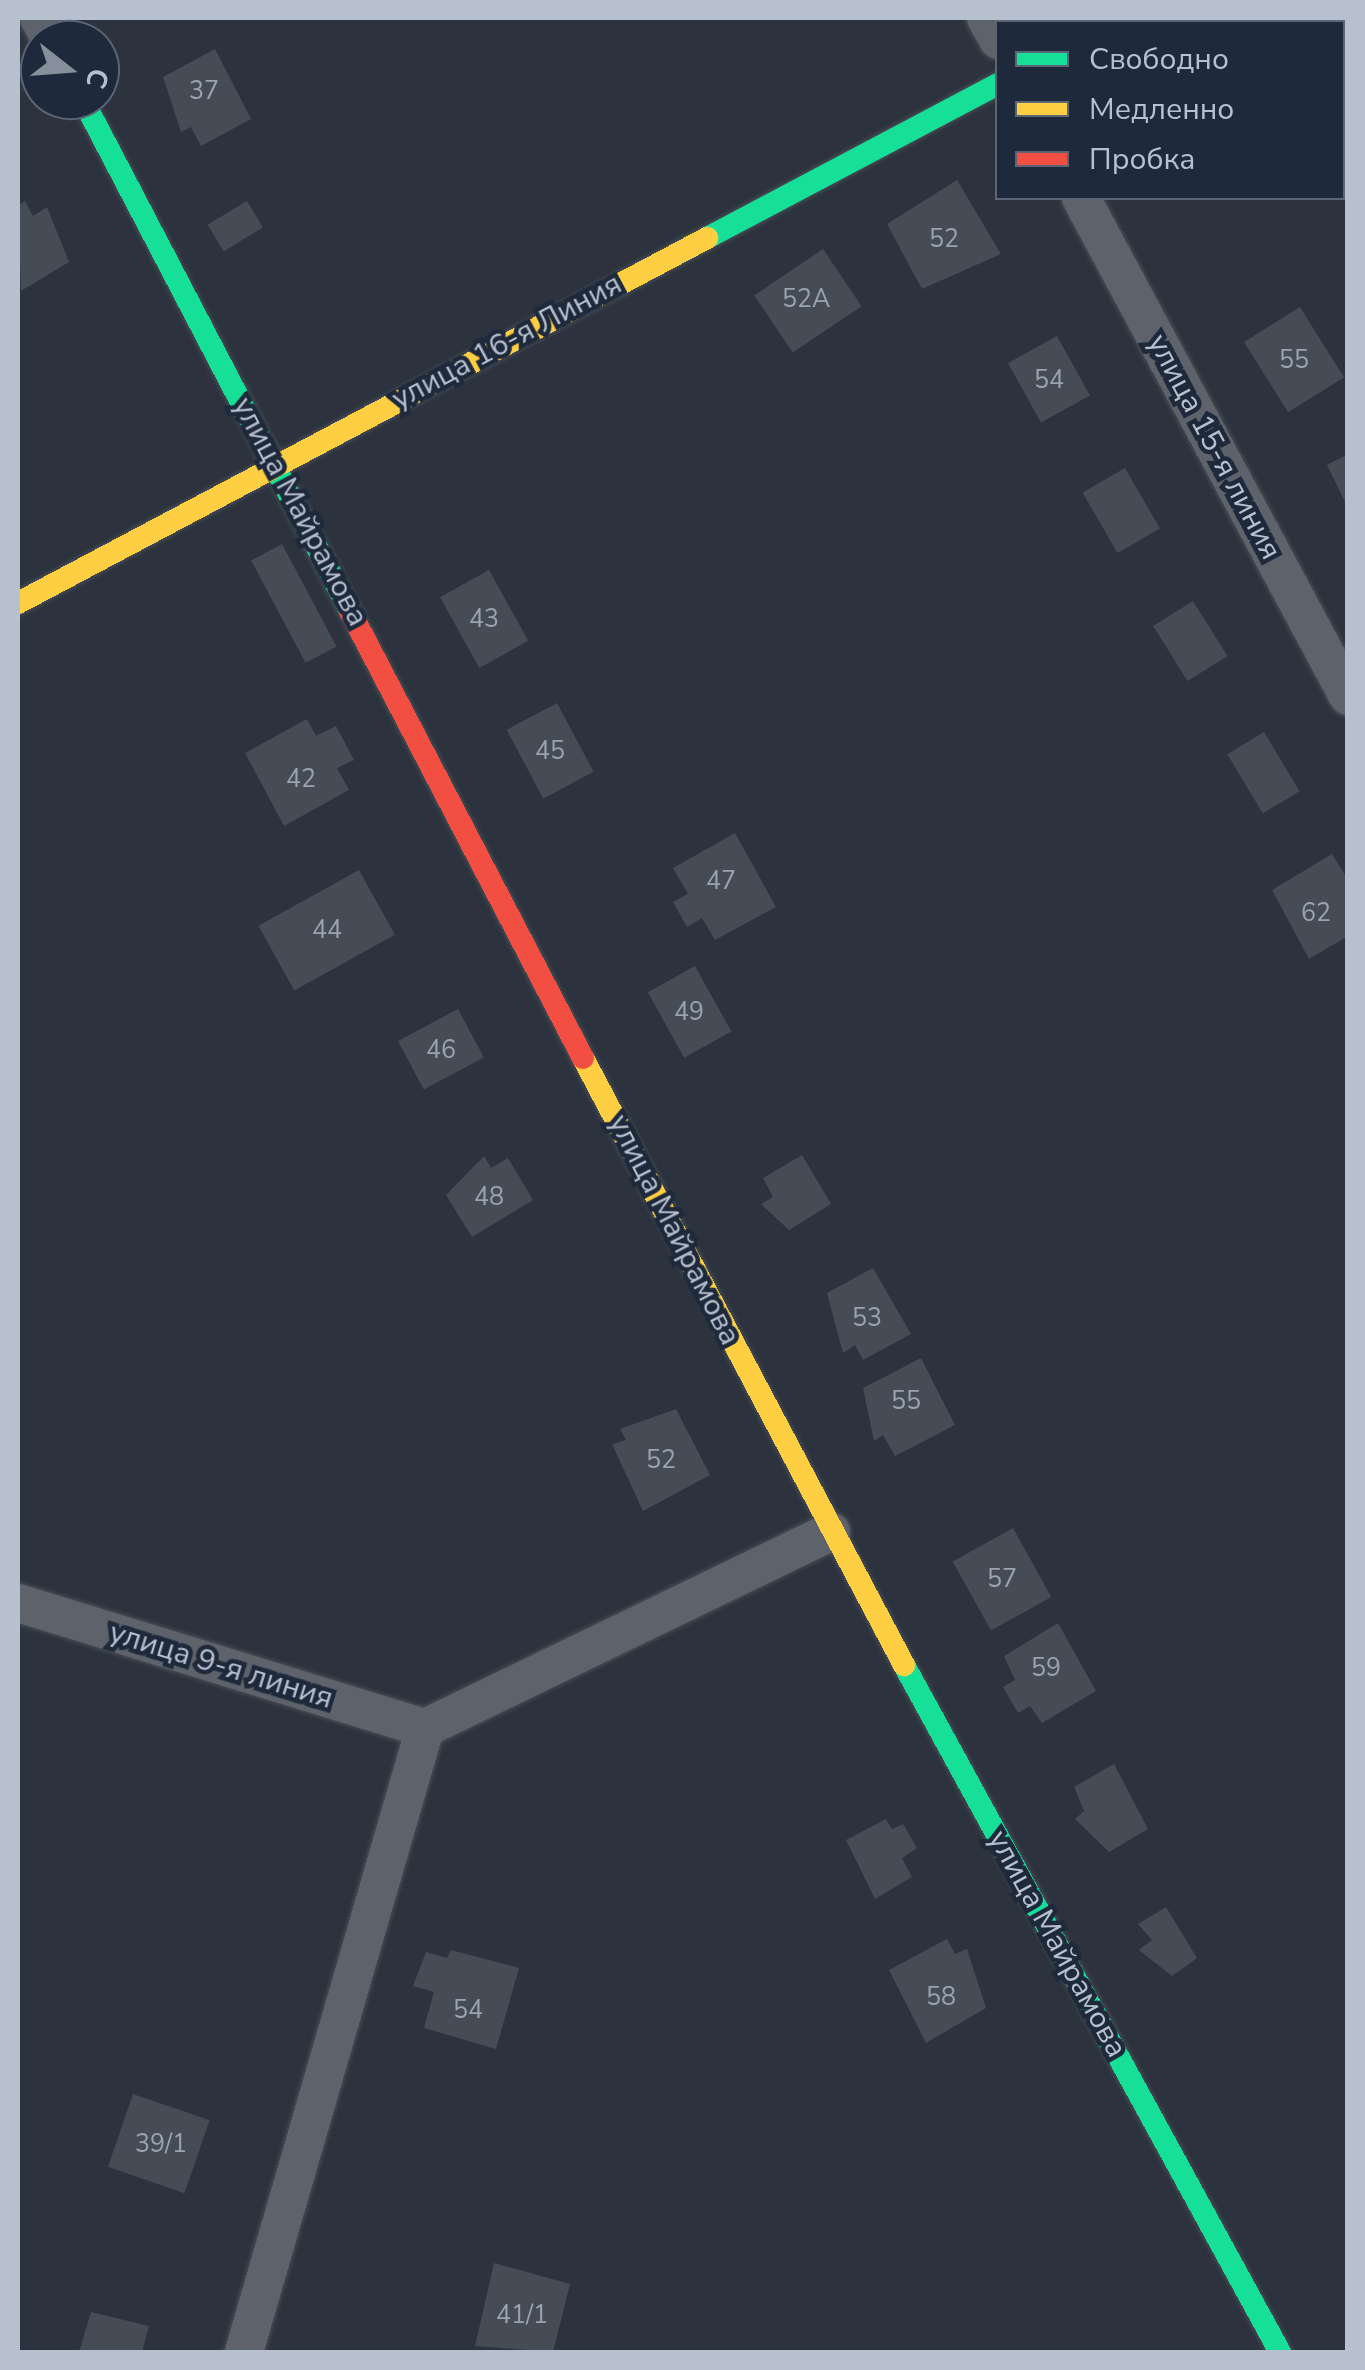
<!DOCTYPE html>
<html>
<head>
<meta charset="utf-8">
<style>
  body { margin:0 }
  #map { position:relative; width:1365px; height:2370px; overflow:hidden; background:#2c333e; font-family:"Nunito Sans",sans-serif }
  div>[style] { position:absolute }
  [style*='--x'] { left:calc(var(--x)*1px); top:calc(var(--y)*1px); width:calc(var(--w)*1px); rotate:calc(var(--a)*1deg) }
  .building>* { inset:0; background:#454c55; transform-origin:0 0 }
  .roads { filter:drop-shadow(0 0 2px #494e56) drop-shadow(0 0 2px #494e56) }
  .street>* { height:38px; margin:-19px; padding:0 19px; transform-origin:19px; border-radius:19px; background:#5d626b }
  .fast>* { height:22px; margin:-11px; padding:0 11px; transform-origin:11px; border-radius:11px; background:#16e098 }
  .slow>* { height:22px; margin:-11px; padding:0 11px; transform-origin:11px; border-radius:11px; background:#ffcf43 }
  .jam>* { height:22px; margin:-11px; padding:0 11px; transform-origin:11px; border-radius:11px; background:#f24e42 }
  span { translate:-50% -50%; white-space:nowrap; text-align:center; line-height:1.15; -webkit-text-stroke:9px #1e293b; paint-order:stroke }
  .number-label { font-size:25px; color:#9aa3b0 }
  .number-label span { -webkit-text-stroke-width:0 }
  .street-label { font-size:30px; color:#b7c0ce }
  .frame { position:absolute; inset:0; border:20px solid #b7c0ce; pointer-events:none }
  .legend { position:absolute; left:995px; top:20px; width:350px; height:180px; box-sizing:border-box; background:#1e293b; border:2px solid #5b6576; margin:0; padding:12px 18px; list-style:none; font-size:30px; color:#b7c0ce }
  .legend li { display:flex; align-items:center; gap:20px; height:50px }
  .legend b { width:50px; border:2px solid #5b6576 }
  .north { position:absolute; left:20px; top:20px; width:100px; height:100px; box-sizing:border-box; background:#1e293b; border:2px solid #5b6576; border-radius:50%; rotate:107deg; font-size:28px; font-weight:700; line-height:40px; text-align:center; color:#b7c0ce }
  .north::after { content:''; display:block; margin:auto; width:35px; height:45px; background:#868f9c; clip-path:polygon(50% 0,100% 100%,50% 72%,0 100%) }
</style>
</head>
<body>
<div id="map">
  <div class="building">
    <div style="clip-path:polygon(215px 49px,251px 119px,201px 146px,191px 127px,181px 132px,163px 77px)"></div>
    <div style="clip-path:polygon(957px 180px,1001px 254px,922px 289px,887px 224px)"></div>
    <div style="clip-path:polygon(25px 201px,33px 216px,47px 207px,69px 262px,21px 291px,18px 205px)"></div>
    <div style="left:247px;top:201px;width:31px;height:46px;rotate:59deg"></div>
    <div style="left:823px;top:249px;width:69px;height:83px;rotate:56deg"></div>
    <div style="left:1300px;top:307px;width:83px;height:66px;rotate:58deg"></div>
    <div style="left:1057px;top:336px;width:68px;height:56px;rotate:61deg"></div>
    <div style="clip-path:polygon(1348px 454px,1348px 508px,1327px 465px)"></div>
    <div style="left:1125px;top:468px;width:70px;height:49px;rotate:60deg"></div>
    <div style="left:282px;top:544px;width:116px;height:35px;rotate:62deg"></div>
    <div style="left:489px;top:570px;width:81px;height:56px;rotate:61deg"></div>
    <div style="left:1193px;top:601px;width:65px;height:47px;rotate:58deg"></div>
    <div style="left:557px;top:703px;width:78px;height:57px;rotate:62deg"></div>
    <div style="clip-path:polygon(307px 719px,316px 736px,336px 726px,354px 760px,337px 768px,349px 790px,284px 826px,245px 753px)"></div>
    <div style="left:1264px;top:732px;width:69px;height:43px;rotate:59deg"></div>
    <div style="clip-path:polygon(735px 833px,776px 907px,715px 940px,702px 918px,687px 927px,673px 902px,688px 894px,673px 868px)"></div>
    <div style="clip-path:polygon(1332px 854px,1348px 880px,1348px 936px,1309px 959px,1272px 890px)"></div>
    <div style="left:359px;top:870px;width:74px;height:115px;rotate:61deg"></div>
    <div style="left:695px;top:966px;width:75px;height:54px;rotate:61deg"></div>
    <div style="left:458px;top:1009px;width:55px;height:68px;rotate:62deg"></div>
    <div style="clip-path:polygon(802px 1155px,831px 1204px,789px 1230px,761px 1204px,773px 1197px,763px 1178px)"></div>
    <div style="clip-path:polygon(484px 1156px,491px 1168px,508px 1158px,533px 1200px,472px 1237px,446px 1195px)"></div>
    <div style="clip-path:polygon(873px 1268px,911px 1334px,863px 1360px,855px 1345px,843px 1353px,827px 1293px)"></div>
    <div style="clip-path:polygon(921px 1358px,955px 1425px,895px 1456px,883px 1435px,874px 1441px,863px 1388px)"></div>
    <div style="clip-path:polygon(676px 1409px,710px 1475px,643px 1511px,612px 1444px,626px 1440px,620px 1429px)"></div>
    <div style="left:1013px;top:1528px;width:79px;height:69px;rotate:61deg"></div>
    <div style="clip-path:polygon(1058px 1623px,1096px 1691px,1042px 1723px,1030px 1706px,1018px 1713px,1003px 1687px,1015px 1680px,1004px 1656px)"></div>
    <div style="clip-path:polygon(1114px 1764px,1148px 1829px,1109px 1852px,1075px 1819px,1084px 1811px,1074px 1787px)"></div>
    <div style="clip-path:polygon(886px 1819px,892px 1829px,903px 1824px,917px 1848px,902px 1858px,912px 1877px,875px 1899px,846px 1840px)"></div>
    <div style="clip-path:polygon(1166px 1907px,1197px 1958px,1172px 1976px,1139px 1950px,1152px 1940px,1138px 1924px)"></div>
    <div style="clip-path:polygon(947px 1939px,955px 1954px,967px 1949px,986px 2008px,926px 2043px,889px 1970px)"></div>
    <div style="clip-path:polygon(451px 1950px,519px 1968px,496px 2049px,424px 2028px,434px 1992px,413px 1986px,426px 1952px,447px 1958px)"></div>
    <div style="left:133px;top:2094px;width:81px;height:77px;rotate:19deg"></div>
    <div style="clip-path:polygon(494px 2263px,570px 2284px,553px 2352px,475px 2346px)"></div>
    <div style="clip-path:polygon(91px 2312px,149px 2326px,142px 2352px,79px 2352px)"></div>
  </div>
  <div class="roads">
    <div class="street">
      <div style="--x:39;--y:18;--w:25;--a:61"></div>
      <div style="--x:986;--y:18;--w:25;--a:61"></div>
      <div style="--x:1113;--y:22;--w:11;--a:-22"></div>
      <div style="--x:1081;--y:198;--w:565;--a:61.8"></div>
      <div style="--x:18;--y:1603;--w:426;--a:17.1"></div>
      <div style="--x:244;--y:2352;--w:650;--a:-73.82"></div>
      <div style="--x:425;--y:1728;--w:451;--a:-25.8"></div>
    </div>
    <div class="fast">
      <div style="--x:83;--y:100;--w:577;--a:62.41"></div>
      <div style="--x:707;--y:238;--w:329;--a:-27.9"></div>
      <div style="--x:904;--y:1665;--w:783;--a:61.31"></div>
    </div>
    <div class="slow">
      <div style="--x:18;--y:603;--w:780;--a:-27.91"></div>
      <div style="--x:583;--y:1058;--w:687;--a:62.13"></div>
    </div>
    <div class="jam">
      <div style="--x:350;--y:611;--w:504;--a:62.47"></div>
    </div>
  </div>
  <div class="number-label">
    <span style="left:204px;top:91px">37</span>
    <span style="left:944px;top:239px">52</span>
    <span style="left:806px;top:299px">52А</span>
    <span style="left:1294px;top:360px">55</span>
    <span style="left:1049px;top:380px">54</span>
    <span style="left:484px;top:619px">43</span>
    <span style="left:550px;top:751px">45</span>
    <span style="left:301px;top:779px">42</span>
    <span style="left:721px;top:881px">47</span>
    <span style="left:1316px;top:913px">62</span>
    <span style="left:327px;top:930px">44</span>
    <span style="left:689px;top:1012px">49</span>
    <span style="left:441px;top:1050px">46</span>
    <span style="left:489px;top:1197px">48</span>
    <span style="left:867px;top:1318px">53</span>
    <span style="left:906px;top:1401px">55</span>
    <span style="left:661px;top:1460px">52</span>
    <span style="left:1002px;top:1579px">57</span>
    <span style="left:1046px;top:1668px">59</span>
    <span style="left:941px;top:1997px">58</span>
    <span style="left:468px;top:2010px">54</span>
    <span style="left:161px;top:2144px">39/1</span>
    <span style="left:522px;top:2315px">41/1</span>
  </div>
  <div class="street-label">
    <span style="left:507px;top:342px;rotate:-28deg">улица 16-я Линия</span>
    <span style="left:1214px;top:447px;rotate:62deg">улица 15-я линия</span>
    <span style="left:300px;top:512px;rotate:62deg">улица Майрамова</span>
    <span style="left:674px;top:1230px;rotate:63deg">улица Майрамова</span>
    <span style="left:221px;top:1666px;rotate:17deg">улица 9-я линия</span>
    <span style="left:1057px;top:1944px;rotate:61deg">улица Майрамова</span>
  </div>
  <div class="frame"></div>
  <ul class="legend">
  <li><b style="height:12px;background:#16e098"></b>Свободно</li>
  <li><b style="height:12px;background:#ffcf43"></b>Медленно</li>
  <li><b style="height:12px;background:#f24e42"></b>Пробка</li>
  </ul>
  <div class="north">С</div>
</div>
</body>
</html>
